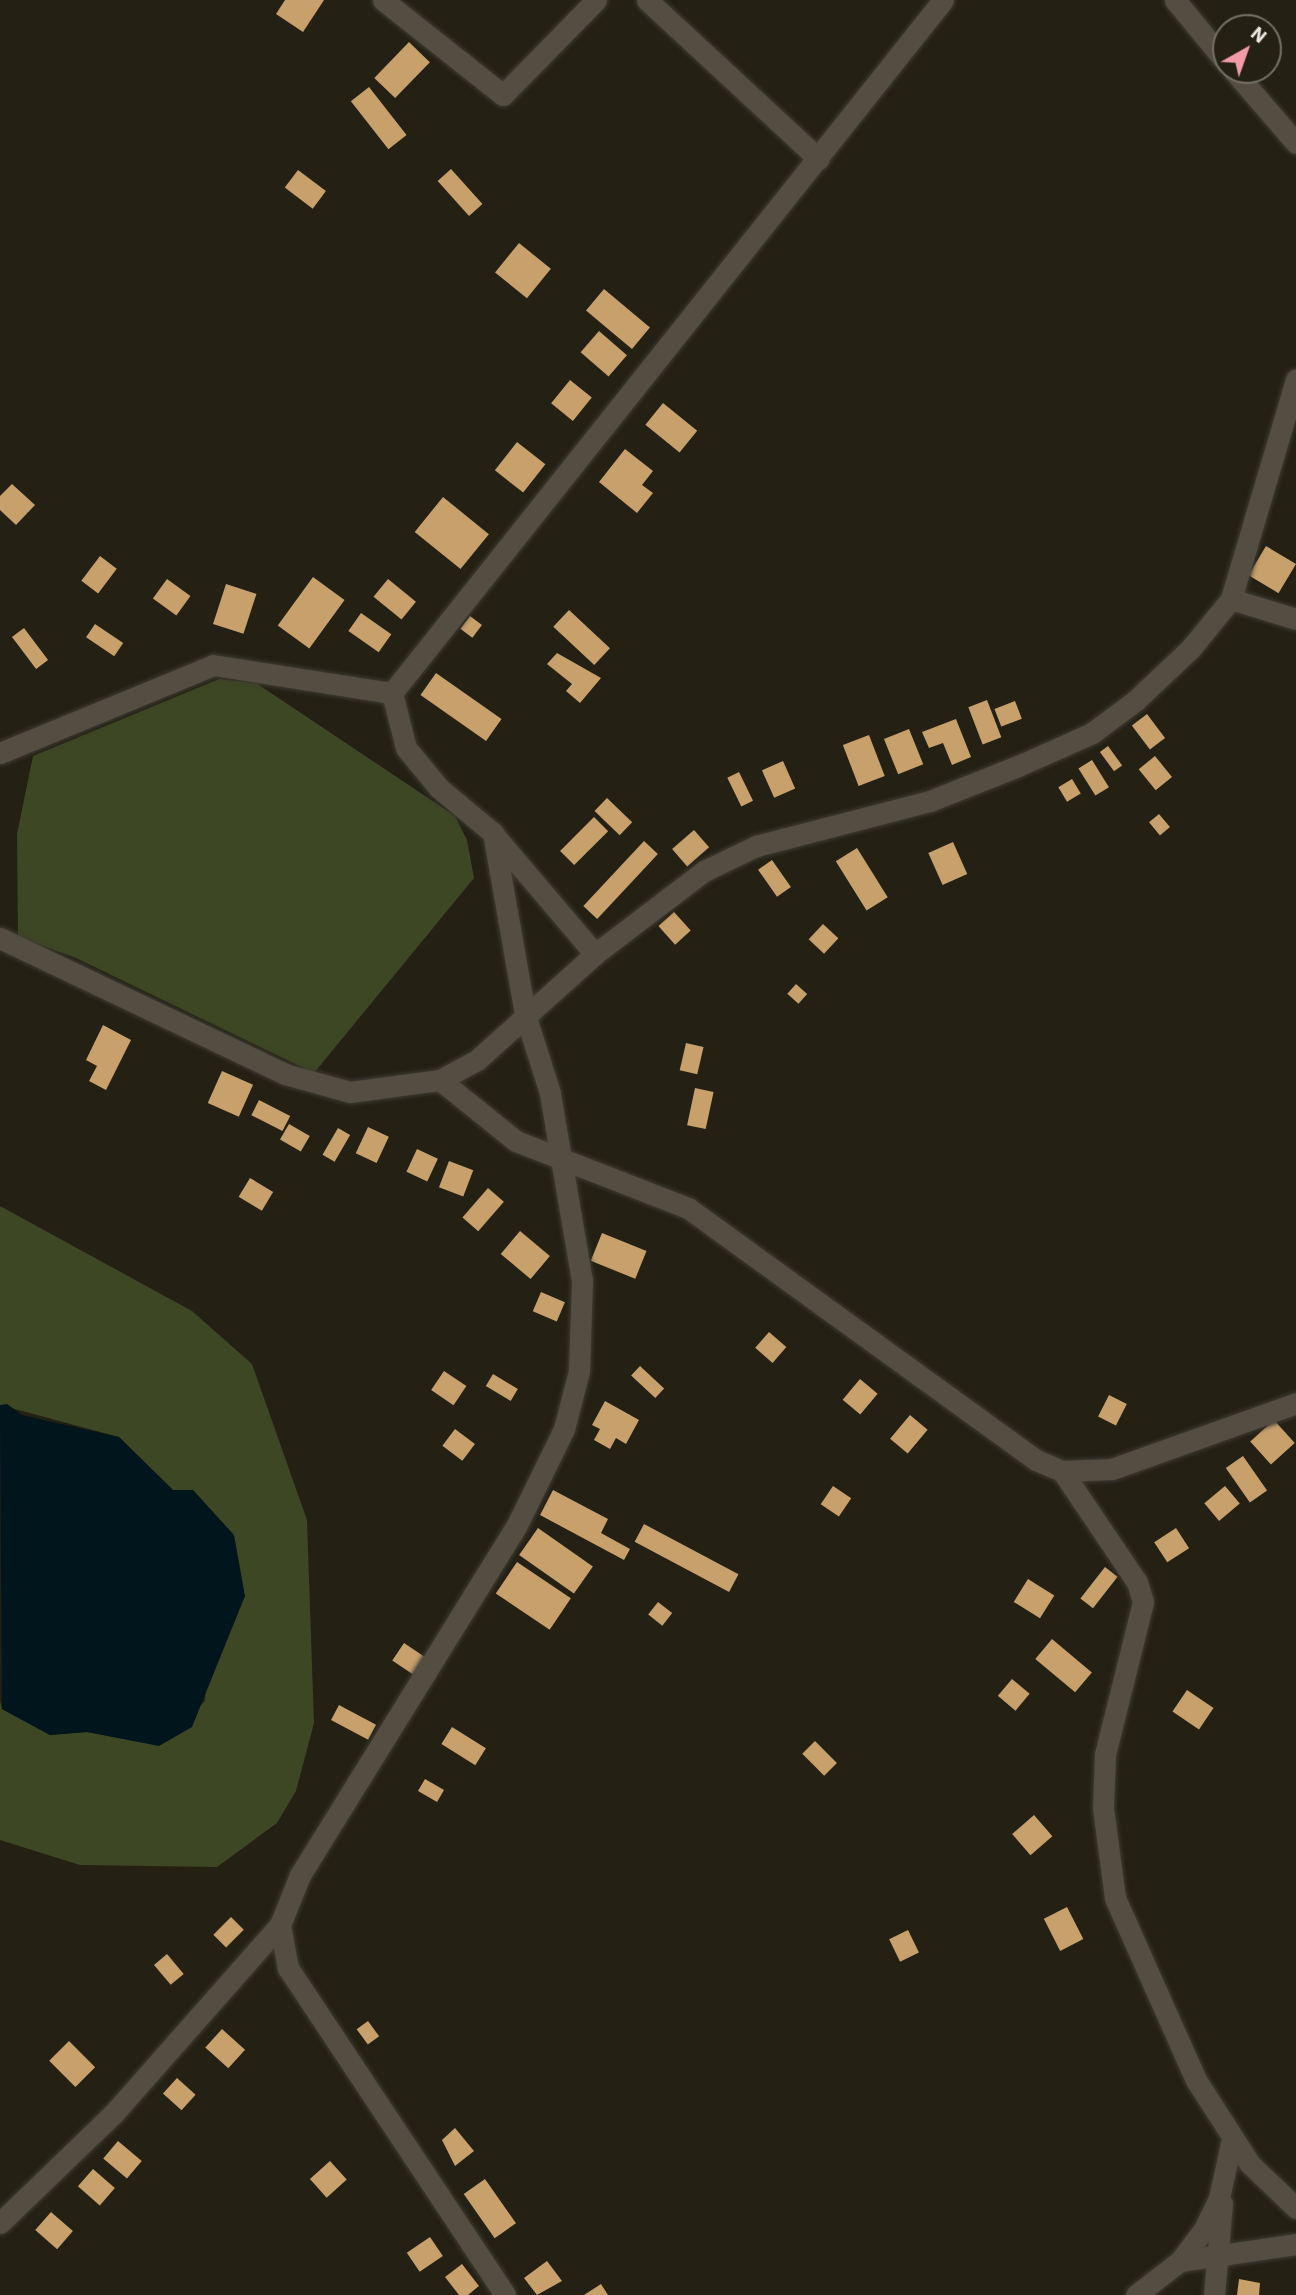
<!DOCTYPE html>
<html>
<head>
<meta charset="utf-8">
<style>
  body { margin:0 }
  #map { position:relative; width:1296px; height:2295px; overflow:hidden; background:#242014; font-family:"IBM Plex Sans",sans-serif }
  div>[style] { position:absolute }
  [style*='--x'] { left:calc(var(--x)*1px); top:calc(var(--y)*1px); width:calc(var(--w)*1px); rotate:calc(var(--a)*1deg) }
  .green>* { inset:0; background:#3e4724 }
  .water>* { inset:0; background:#00151c }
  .building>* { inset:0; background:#c7a06c; transform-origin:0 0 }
  .roads { filter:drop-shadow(0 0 2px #3e3b33) drop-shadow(0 0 2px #3e3b33) }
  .street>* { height:21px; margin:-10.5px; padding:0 10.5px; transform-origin:10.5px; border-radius:10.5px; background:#534e41 }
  span { translate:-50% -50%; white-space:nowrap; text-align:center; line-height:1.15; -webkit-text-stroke:7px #242014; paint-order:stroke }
  .north { position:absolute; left:1212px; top:14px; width:70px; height:70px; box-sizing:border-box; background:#242014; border:2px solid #737066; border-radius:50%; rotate:40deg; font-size:19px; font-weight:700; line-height:28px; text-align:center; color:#eae8e0 }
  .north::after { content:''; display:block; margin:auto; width:24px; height:32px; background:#f39aa9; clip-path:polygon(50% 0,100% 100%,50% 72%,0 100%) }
</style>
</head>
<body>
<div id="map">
  <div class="green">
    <div style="clip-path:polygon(219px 679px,256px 683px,455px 816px,467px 840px,474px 878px,314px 1073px,76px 958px,18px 937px,17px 834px,33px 756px)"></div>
    <div style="clip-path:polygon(0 1206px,192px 1311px,252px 1364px,307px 1520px,314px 1723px,296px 1791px,277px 1823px,217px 1867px,80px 1865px,0 1840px,0 1701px,2px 1709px,50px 1735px,87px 1732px,159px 1745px,205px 1701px,206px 1680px,245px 1596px,173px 1490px,119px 1437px,0 1405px)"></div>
  </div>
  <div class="water">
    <div style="clip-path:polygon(7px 1404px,22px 1415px,119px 1437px,173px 1490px,193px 1490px,234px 1535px,245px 1596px,192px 1727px,159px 1746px,87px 1732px,50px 1735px,2px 1709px,0 1405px)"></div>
  </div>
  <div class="building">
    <div style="clip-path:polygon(285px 0,324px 0,303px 32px,276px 14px)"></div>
    <div style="left:409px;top:42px;width:29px;height:50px;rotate:44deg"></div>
    <div style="left:369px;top:87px;width:61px;height:23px;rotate:52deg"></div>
    <div style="left:451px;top:169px;width:47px;height:18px;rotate:48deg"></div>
    <div style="left:298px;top:170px;width:35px;height:22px;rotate:37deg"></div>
    <div style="left:519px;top:243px;width:41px;height:38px;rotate:39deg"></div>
    <div style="left:604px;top:289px;width:60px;height:28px;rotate:40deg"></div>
    <div style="left:599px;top:331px;width:37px;height:28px;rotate:41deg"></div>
    <div style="left:570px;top:380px;width:28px;height:30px;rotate:39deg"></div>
    <div style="left:663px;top:403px;width:44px;height:28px;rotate:39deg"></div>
    <div style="left:517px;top:442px;width:36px;height:36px;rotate:38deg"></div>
    <div style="clip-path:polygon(625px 449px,653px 471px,642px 485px,653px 493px,637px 513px,599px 482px)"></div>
    <div style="clip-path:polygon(12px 484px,35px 505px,16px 525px,0 510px,0 496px)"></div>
    <div style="left:443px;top:497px;width:59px;height:45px;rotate:39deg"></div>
    <div style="left:1266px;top:546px;width:35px;height:34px;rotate:31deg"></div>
    <div style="left:100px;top:556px;width:21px;height:31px;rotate:37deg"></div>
    <div style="left:313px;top:577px;width:39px;height:60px;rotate:36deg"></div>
    <div style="left:167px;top:579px;width:29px;height:24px;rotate:36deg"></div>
    <div style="left:388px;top:579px;width:36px;height:23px;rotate:39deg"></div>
    <div style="left:226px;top:584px;width:32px;height:42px;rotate:18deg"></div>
    <div style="left:569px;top:610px;width:56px;height:23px;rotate:43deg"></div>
    <div style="left:361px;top:613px;width:37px;height:22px;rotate:35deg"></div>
    <div style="left:470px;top:616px;width:15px;height:16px;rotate:37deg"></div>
    <div style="left:95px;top:624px;width:34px;height:16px;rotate:34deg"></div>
    <div style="left:24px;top:628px;width:40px;height:15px;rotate:53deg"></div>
    <div style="clip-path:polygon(557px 653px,601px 678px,580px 703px,566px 691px,572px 684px,547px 664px)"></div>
    <div style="left:436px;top:673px;width:80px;height:27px;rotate:35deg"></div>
    <div style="left:987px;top:700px;width:40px;height:20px;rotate:69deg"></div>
    <div style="left:1015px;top:701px;width:19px;height:22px;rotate:69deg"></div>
    <div style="left:1147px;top:714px;width:30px;height:19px;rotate:53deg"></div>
    <div style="clip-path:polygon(956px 719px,971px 757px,952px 765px,943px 743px,929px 748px,922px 732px)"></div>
    <div style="left:909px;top:729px;width:38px;height:27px;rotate:68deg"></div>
    <div style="left:869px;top:735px;width:44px;height:28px;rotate:69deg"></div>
    <div style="left:1108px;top:746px;width:24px;height:10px;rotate:54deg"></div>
    <div style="left:1155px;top:756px;width:27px;height:21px;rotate:51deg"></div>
    <div style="left:1092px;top:760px;width:32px;height:16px;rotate:58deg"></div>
    <div style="left:783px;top:761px;width:30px;height:23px;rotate:66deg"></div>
    <div style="left:739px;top:772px;width:32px;height:13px;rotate:64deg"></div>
    <div style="left:1072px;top:779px;width:17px;height:16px;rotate:59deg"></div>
    <div style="left:607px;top:798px;width:35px;height:18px;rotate:44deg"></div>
    <div style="left:1159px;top:814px;width:17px;height:13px;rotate:50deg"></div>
    <div style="left:594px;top:817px;width:20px;height:48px;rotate:45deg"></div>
    <div style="left:694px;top:830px;width:23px;height:29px;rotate:49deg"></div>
    <div style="left:644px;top:841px;width:19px;height:89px;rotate:43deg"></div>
    <div style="left:953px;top:842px;width:35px;height:27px;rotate:66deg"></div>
    <div style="left:857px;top:848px;width:58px;height:25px;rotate:58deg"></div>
    <div style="left:772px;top:860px;width:33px;height:17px;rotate:55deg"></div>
    <div style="left:674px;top:912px;width:25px;height:21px;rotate:48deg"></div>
    <div style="left:823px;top:924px;width:21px;height:21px;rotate:43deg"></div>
    <div style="left:796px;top:984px;width:15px;height:13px;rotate:42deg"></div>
    <div style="clip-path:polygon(103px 1025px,131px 1040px,106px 1090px,89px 1081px,97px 1066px,86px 1060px)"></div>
    <div style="left:686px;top:1043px;width:18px;height:28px;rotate:13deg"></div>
    <div style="left:222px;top:1071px;width:34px;height:35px;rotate:24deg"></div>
    <div style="left:695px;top:1088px;width:19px;height:38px;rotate:12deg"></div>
    <div style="left:259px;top:1100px;width:35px;height:17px;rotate:27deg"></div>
    <div style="left:289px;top:1124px;width:24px;height:18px;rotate:30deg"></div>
    <div style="left:368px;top:1127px;width:23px;height:29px;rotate:25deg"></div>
    <div style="left:338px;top:1128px;width:14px;height:31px;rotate:30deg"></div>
    <div style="left:417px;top:1149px;width:23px;height:25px;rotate:25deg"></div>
    <div style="left:449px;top:1161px;width:26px;height:28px;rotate:21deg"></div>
    <div style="left:250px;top:1178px;width:27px;height:22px;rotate:31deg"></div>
    <div style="left:488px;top:1188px;width:21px;height:39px;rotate:41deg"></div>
    <div style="left:520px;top:1231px;width:39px;height:30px;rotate:40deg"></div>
    <div style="left:602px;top:1233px;width:48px;height:30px;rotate:22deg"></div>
    <div style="left:541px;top:1292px;width:26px;height:21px;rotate:23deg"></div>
    <div style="left:769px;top:1332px;width:23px;height:21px;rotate:41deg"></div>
    <div style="left:640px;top:1366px;width:33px;height:13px;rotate:43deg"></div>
    <div style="left:444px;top:1371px;width:27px;height:23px;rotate:34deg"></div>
    <div style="left:493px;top:1374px;width:29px;height:14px;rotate:31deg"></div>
    <div style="left:860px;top:1379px;width:23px;height:27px;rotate:40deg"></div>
    <div style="left:1109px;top:1395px;width:20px;height:24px;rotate:27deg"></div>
    <div style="clip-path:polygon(605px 1401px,639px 1420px,626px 1444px,616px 1438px,610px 1449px,594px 1440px,600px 1429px,592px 1425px)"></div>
    <div style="left:910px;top:1415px;width:23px;height:31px;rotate:40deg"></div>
    <div style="left:1274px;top:1420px;width:31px;height:32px;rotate:48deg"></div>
    <div style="left:455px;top:1429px;width:25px;height:21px;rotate:37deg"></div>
    <div style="left:1243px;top:1456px;width:42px;height:21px;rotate:55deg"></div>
    <div style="left:833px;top:1486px;width:22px;height:22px;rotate:34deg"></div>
    <div style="left:1225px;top:1486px;width:23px;height:27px;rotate:50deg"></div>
    <div style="clip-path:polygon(553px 1490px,608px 1519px,601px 1533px,630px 1549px,624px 1560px,540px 1515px)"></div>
    <div style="left:644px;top:1524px;width:107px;height:20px;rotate:28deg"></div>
    <div style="left:538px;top:1528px;width:67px;height:33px;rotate:35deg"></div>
    <div style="left:1176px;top:1528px;width:24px;height:26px;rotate:57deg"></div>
    <div style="left:517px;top:1562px;width:65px;height:38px;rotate:34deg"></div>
    <div style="left:1105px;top:1567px;width:16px;height:40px;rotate:38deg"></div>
    <div style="left:1028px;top:1579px;width:31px;height:27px;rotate:32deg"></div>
    <div style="left:658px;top:1602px;width:18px;height:16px;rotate:38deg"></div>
    <div style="left:1052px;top:1639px;width:52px;height:26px;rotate:40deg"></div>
    <div style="left:404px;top:1643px;width:27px;height:21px;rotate:34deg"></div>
    <div style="left:1012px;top:1679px;width:23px;height:22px;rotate:40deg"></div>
    <div style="left:1187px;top:1690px;width:32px;height:26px;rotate:34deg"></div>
    <div style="left:339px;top:1705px;width:42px;height:17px;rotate:28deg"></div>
    <div style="left:452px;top:1727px;width:40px;height:20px;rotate:32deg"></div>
    <div style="left:815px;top:1741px;width:31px;height:18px;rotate:45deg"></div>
    <div style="left:425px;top:1779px;width:22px;height:14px;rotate:30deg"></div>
    <div style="left:1034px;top:1815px;width:28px;height:29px;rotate:49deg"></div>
    <div style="left:1067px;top:1907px;width:36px;height:26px;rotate:63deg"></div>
    <div style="left:231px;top:1917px;width:18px;height:25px;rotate:45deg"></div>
    <div style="left:908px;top:1930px;width:25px;height:21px;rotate:64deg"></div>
    <div style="left:167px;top:1954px;width:26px;height:17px;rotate:50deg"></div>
    <div style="left:368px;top:2021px;width:19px;height:14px;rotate:54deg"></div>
    <div style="left:222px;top:2029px;width:31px;height:25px;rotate:42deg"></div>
    <div style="left:69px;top:2041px;width:37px;height:28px;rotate:45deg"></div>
    <div style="left:177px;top:2078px;width:25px;height:21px;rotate:42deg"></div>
    <div style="clip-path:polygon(455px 2128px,474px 2151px,455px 2166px,442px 2140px)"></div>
    <div style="left:118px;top:2141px;width:31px;height:23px;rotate:40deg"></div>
    <div style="left:330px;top:2161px;width:25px;height:27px;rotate:48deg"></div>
    <div style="left:93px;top:2169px;width:29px;height:23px;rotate:41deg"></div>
    <div style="left:485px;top:2179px;width:54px;height:26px;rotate:55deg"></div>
    <div style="left:51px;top:2212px;width:29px;height:24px;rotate:41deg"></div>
    <div style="left:430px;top:2237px;width:23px;height:28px;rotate:56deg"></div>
    <div style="clip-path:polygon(547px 2261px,562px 2281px,537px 2295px,524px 2278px)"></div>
    <div style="clip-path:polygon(462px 2264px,479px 2286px,468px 2295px,459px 2295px,445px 2277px)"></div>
    <div style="clip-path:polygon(1239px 2279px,1260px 2283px,1259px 2295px,1237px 2295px)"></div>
    <div style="clip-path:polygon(601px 2284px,608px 2295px,584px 2295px)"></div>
  </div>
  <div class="roads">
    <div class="street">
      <div style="--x:383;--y:0;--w:153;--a:38.4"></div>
      <div style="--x:503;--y:95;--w:133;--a:-45.6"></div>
      <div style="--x:647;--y:0;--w:234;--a:42.8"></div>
      <div style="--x:1175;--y:0;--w:80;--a:50.6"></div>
      <div style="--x:1233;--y:70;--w:96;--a:49.2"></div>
      <div style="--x:1231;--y:599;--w:68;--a:17.1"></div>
      <div style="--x:392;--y:693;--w:885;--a:-51.51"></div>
      <div style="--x:0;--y:753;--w:230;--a:-22.4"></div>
      <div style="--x:213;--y:665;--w:181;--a:8.9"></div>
      <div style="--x:494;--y:835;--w:156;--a:49.7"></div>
      <div style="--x:0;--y:938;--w:316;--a:25.5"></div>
      <div style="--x:285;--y:1074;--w:67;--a:15.5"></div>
      <div style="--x:350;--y:1092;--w:91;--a:-7.6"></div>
      <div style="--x:440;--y:1080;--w:42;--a:-28.4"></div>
      <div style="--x:477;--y:1060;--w:159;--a:-41.9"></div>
      <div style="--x:595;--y:954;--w:137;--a:-37.3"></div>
      <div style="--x:704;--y:871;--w:58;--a:-25.7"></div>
      <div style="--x:756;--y:846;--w:180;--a:-14.5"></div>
      <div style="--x:930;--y:801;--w:95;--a:-21.7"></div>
      <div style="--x:1018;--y:766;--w:81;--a:-24"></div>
      <div style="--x:1092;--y:733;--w:54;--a:-36.7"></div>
      <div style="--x:1135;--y:701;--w:77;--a:-43.4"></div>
      <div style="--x:1191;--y:648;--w:63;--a:-50.8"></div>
      <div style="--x:1231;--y:599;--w:229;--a:-73.5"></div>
      <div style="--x:440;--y:1080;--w:97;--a:38.8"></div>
      <div style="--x:516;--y:1141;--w:185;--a:21.3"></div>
      <div style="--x:688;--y:1208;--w:430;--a:35.9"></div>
      <div style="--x:1036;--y:1460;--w:28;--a:23"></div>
      <div style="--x:1062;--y:1471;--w:50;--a:-2.3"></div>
      <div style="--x:1112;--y:1469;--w:195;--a:-19.7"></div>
      <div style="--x:1062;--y:1471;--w:134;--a:56"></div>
      <div style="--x:1137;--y:1582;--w:21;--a:73"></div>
      <div style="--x:1143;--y:1602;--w:157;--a:104"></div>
      <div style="--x:1105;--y:1754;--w:54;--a:92.1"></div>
      <div style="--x:1103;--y:1808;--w:91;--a:82.4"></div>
      <div style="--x:1115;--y:1898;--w:199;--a:66"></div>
      <div style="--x:1196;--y:2080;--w:100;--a:57.3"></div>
      <div style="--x:1250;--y:2164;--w:64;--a:43.7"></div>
      <div style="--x:280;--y:1925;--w:44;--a:79.5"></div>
      <div style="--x:288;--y:1968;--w:392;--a:56.4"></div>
      <div style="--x:0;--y:2223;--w:158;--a:-44"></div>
      <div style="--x:114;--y:2113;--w:251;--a:-48.6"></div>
      <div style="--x:280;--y:1925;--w:54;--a:-68.2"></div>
      <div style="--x:300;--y:1875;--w:410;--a:-58.2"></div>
      <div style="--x:516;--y:1527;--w:109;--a:-63.9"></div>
      <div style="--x:564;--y:1429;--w:60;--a:-75.5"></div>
      <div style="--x:579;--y:1371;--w:90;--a:-88.1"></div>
      <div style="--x:582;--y:1281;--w:191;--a:-99.7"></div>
      <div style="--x:550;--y:1093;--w:83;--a:-107.6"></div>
      <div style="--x:525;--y:1014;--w:184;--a:-100"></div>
      <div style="--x:493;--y:833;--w:70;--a:-140.2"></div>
      <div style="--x:439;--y:788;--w:52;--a:-129.5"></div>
      <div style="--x:406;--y:748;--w:57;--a:-104.3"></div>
      <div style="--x:1180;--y:2261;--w:117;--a:-8.3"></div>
      <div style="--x:1136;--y:2295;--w:56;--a:-37.7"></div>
      <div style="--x:1180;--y:2261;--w:38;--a:-53"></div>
      <div style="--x:1203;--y:2231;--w:37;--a:-64"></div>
      <div style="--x:1219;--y:2198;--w:60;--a:-77.6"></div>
      <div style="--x:1214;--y:2295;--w:92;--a:-85"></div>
    </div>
  </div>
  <div class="north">N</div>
</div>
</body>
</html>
